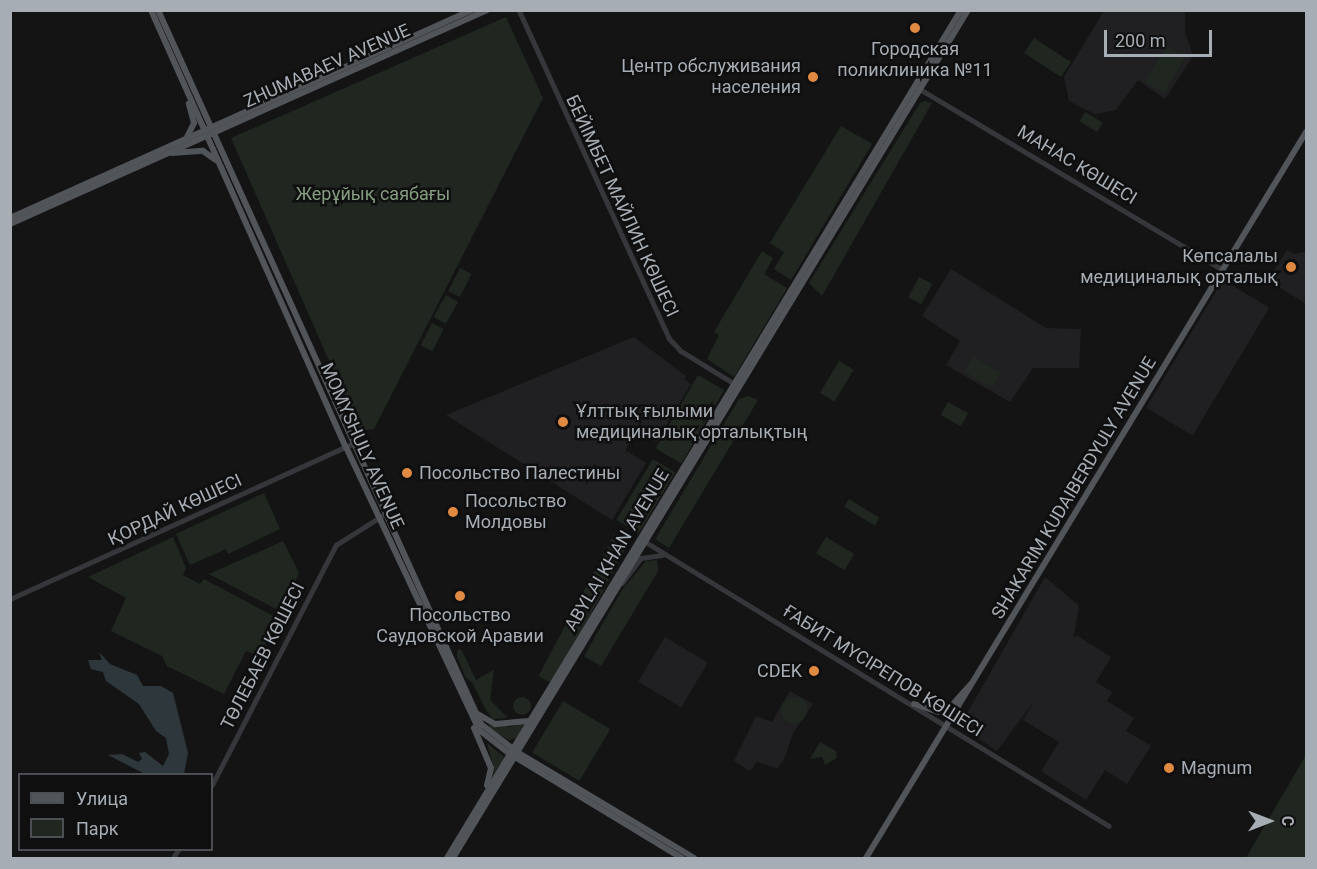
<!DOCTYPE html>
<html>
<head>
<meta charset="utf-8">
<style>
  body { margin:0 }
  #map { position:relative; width:1317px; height:869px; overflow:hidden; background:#141415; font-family:Roboto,sans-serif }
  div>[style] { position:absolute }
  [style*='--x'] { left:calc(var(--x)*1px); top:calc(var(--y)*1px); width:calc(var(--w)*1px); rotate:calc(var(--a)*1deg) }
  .built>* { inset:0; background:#202022; transform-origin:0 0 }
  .green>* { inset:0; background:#202720; transform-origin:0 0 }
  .round { border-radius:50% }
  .water>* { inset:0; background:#2e383c }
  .minor>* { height:4.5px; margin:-2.25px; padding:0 2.25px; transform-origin:2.25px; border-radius:2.25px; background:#35373a }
  .major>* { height:6px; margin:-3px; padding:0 3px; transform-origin:3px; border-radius:3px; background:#515458 }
  .dots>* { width:16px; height:16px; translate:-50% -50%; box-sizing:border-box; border:3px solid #0f0f10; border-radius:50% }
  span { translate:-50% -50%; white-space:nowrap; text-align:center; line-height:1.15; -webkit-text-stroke:5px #0f0f10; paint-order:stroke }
  .poi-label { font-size:18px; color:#a6adb4 }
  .right { translate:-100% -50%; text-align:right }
  .left { translate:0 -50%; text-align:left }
  .street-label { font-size:18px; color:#a6adb4 }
  .park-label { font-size:18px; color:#849d7f }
  .frame { position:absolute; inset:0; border:12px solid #a6adb4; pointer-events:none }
  .legend { position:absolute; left:18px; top:773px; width:195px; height:78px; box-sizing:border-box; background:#0f0f10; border:2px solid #4b4e52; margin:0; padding:8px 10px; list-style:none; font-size:18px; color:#a6adb4 }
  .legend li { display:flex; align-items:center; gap:12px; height:30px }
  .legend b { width:30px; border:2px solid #4b4e52 }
  .north { position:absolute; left:1239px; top:791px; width:60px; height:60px; -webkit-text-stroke:4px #0f0f10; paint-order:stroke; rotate:90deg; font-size:16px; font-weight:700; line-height:24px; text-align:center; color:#a6adb4 }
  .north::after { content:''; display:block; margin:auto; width:21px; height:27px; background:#a6adb4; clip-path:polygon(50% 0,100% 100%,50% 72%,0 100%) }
  .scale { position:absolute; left:1104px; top:30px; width:108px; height:27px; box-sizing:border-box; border:3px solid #a6adb4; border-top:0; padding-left:8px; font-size:18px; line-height:21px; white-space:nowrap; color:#a6adb4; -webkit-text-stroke:4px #0f0f10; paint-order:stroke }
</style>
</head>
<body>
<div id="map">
  <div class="built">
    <div style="clip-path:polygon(1104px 11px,1185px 11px,1185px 32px,1193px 56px,1165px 99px,1138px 80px,1116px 110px,1095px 114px,1069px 101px,1064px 77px)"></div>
    <div style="clip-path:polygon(1287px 250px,1295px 254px,1306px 251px,1306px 304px,1268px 280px)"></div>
    <div style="clip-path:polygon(951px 269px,1046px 328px,1081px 329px,1079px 368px,1033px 368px,1010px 402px,946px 365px,960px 341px,922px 316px)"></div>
    <div style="left:1223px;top:280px;width:54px;height:149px;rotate:31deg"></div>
    <div style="clip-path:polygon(634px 337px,686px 376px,684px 379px,691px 384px,656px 442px,638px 430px,625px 450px,646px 463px,612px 520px,446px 415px)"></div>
    <div style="clip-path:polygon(1045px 577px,1079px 606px,1073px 640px,1076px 635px,1111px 657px,1096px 682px,1112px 692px,1107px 701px,1134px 718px,1126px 731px,1151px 746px,1127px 784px,1105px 770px,1086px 800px,1041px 771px,1059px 742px,1023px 720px,1034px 701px,997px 751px,960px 726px)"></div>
    <div style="left:665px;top:637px;width:50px;height:52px;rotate:31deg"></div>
    <div style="clip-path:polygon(790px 691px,813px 704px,793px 733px,784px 760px,777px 768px,757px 762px,750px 771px,734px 761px,756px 716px,772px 722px)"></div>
  </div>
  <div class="green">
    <div style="clip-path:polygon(506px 17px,543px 98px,374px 429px,360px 431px,231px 138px)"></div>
    <div style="left:1034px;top:38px;width:44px;height:18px;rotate:33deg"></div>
    <div style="left:1167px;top:46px;width:21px;height:42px;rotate:31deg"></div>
    <div style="clip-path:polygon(925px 101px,932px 103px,822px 296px,809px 283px,920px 103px)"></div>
    <div style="left:1085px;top:112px;width:21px;height:11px;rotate:31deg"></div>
    <div style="clip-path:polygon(841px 126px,872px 144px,791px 280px,774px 269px,784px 252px,770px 243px)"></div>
    <div style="clip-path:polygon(762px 251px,773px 258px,764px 274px,787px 288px,734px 377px,707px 359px,719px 335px,714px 332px)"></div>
    <div style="left:460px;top:268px;width:13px;height:26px;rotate:27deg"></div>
    <div style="left:919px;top:277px;width:15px;height:23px;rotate:28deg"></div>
    <div style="left:446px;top:295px;width:14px;height:25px;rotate:30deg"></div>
    <div style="left:432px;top:323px;width:13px;height:25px;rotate:27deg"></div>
    <div style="left:973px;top:357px;width:32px;height:17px;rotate:30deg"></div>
    <div style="left:839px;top:361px;width:17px;height:37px;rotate:31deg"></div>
    <div style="left:698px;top:375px;width:30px;height:85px;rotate:30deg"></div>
    <div style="clip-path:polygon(748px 396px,758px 400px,669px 548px,656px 540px,657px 536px,739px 399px)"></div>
    <div style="left:948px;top:402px;width:23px;height:15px;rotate:29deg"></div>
    <div style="left:653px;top:459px;width:26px;height:71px;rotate:31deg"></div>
    <div style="clip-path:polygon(264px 493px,280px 529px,228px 554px,226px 549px,190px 565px,176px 534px)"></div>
    <div style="left:849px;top:499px;width:36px;height:9px;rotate:32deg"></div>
    <div style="left:614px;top:534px;width:17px;height:161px;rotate:28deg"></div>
    <div style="clip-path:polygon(173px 537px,186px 568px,183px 575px,200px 584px,204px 579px,279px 619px,259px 656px,246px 651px,224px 694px,167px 666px,162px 656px,111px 631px,126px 598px,88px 577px)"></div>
    <div style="left:826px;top:537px;width:33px;height:19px;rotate:31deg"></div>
    <div style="clip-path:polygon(283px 541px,299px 573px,282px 612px,209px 574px)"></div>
    <div style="clip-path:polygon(657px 560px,658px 571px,601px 666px,584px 656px,622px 590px,646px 561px)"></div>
    <div style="clip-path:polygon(461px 649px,476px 680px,494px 670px,490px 700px,508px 718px,493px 719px,486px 710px,472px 682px,466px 678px,457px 657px,457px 650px)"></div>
    <div class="round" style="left:781px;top:697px;width:26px;height:26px"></div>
    <div class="round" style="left:513px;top:697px;width:18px;height:18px"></div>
    <div style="left:563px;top:701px;width:55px;height:60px;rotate:31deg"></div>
    <div style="clip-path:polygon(488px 722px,509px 727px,522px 724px,523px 727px,516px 738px,509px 740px,490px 729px)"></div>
    <div style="clip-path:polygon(820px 742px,836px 751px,837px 758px,825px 765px,822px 757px,810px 759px)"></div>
    <div style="clip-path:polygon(487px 743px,505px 758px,493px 778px,494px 769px)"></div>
    <div style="clip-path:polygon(1306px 755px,1306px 858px,1246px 858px)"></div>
  </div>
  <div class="water">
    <div style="clip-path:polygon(99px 652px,110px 664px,137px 675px,143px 686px,161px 686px,173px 693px,188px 753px,184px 774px,145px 774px,108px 755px,122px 754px,138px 762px,142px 759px,139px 753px,145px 752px,163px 766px,169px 754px,166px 738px,156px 731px,139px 704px,106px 681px,103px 672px,91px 669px,88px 660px,102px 660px)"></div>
  </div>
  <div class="minor">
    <div style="--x:519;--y:10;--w:361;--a:65.4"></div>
    <div style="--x:669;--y:338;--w:18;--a:47"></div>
    <div style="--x:681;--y:351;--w:63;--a:31.4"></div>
    <div style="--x:918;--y:88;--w:355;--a:30.8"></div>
    <div style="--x:644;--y:541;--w:545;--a:31.5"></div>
    <div style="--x:622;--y:583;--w:31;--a:-53"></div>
    <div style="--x:641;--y:558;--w:22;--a:-8"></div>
    <div style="--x:10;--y:599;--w:375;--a:-24.4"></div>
    <div style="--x:212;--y:785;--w:270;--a:-62.7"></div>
    <div style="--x:336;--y:545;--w:58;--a:-32.3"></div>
    <div style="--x:173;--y:858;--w:9;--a:-58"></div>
  </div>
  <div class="major">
    <div style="--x:151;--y:10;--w:479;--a:66"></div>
    <div style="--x:346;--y:447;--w:313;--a:64.8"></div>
    <div style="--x:479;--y:730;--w:39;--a:38"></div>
    <div style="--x:510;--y:754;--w:201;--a:31.2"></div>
    <div style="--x:158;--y:10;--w:784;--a:65.66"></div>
    <div style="--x:481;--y:724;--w:46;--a:37.9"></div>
    <div style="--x:517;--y:752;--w:206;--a:30.9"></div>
    <div style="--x:186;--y:139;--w:18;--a:-63"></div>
    <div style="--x:194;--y:123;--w:20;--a:-105"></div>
    <div style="--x:172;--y:153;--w:31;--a:-4"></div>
    <div style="--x:203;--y:151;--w:16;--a:35"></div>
    <div style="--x:10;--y:218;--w:507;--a:-24.24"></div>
    <div style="--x:10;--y:224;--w:523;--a:-24.16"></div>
    <div style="--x:914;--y:704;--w:32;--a:18"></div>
    <div style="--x:944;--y:714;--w:40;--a:-48"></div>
    <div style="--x:476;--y:713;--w:22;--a:30"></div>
    <div style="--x:495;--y:724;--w:34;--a:-5"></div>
    <div style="--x:474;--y:728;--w:43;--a:67"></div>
    <div style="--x:491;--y:768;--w:18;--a:103"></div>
    <div style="--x:447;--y:858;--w:992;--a:-58.78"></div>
    <div style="--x:453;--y:858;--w:992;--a:-58.73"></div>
    <div style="--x:866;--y:858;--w:849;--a:-58.78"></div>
  </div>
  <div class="dots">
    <div style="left:915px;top:28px;background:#df8941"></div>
    <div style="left:813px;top:77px;background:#df8941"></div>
    <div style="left:1291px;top:267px;background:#df8941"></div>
    <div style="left:563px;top:422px;background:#df8941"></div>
    <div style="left:407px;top:473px;background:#df8941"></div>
    <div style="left:453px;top:512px;background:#df8941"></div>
    <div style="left:460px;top:596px;background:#df8941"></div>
    <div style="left:814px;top:671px;background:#df8941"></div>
    <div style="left:1169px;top:768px;background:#df8941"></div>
  </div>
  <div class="poi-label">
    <span style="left:915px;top:60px">Городская<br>поликлиника №11</span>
    <span class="right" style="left:801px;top:77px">Центр обслуживания<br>населения</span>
    <span class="right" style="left:1278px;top:267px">Көпсалалы<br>медициналық орталық</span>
    <span class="left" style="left:576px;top:422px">Ұлттық ғылыми<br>медициналық орталықтың</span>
    <span class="left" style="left:419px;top:473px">Посольство Палестины</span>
    <span class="left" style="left:465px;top:512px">Посольство<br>Молдовы</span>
    <span style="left:460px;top:626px">Посольство<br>Саудовской Аравии</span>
    <span class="right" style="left:802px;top:671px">CDEK</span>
    <span class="left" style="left:1181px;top:768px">Magnum</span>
  </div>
  <div class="street-label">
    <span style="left:327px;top:66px;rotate:-24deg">ZHUMABAEV AVENUE</span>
    <span style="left:1077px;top:165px;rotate:31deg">МАНАС КӨШЕСІ</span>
    <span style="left:622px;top:206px;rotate:65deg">БЕЙІМБЕТ МАЙЛИН КӨШЕСІ</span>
    <span style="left:362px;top:446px;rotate:66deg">MOMYSHULY AVENUE</span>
    <span style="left:1074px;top:488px;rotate:-59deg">SHAKARIM KUDAIBERDYULY AVENUE</span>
    <span style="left:175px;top:510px;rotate:-25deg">ҚОРДАЙ КӨШЕСІ</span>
    <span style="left:617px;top:550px;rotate:-59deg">ABYLAI KHAN AVENUE</span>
    <span style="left:263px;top:656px;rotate:-63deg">ТӨЛЕБАЕВ КӨШЕСІ</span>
    <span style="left:883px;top:671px;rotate:32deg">ҒАБИТ МҮСІРЕПОВ КӨШЕСІ</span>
  </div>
  <div class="park-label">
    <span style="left:373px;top:194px">Жерұйық саябағы</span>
  </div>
  <div class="frame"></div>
  <ul class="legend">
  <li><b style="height:8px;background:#515458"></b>Улица</li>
  <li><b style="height:16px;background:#202720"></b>Парк</li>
  </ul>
  <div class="north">С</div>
  <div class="scale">200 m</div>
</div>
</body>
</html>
